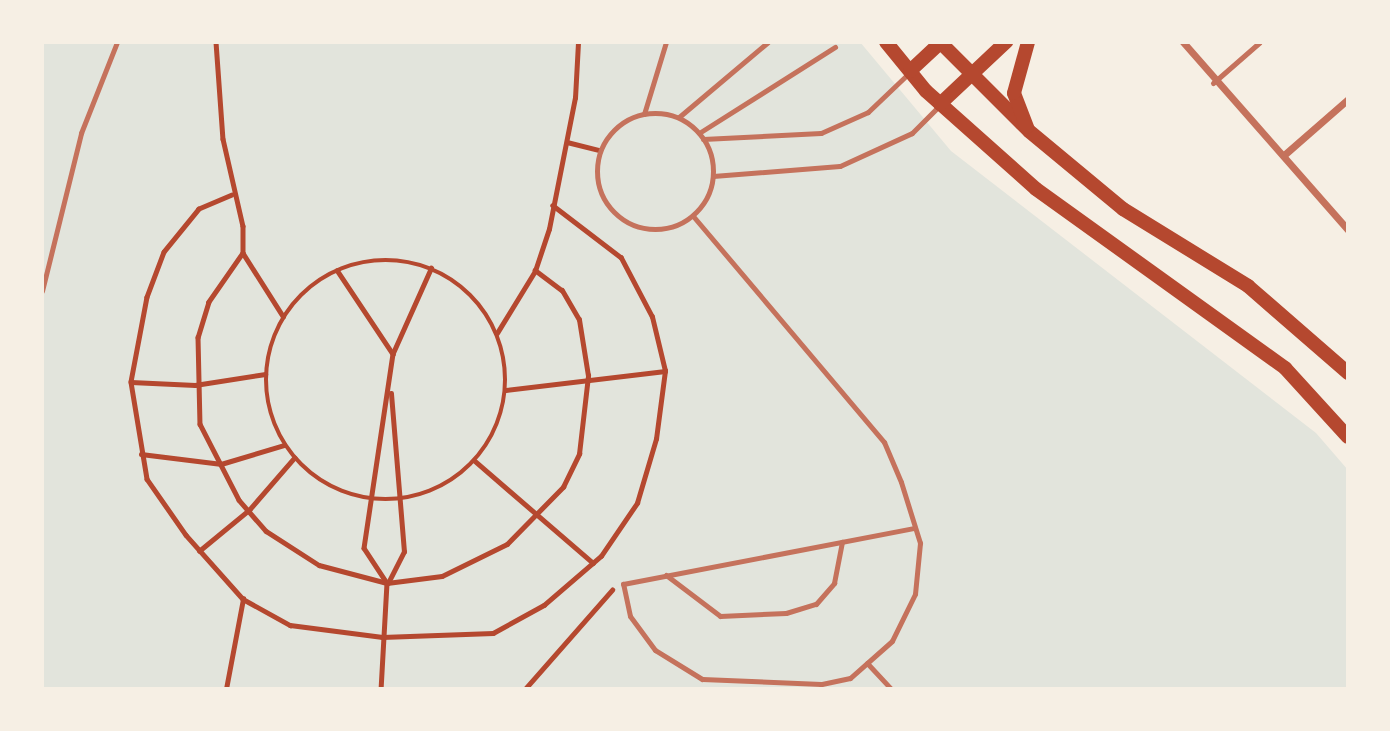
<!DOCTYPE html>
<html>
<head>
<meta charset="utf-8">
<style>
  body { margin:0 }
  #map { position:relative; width:1390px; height:731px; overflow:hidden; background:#f6efe4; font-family:Cabin,sans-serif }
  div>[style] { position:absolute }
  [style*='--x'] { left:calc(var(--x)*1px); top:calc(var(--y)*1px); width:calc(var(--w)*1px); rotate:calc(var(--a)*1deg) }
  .green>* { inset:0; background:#e2e4dc }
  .path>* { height:4.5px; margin:-2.25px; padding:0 2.25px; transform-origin:2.25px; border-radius:2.25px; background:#b5482f }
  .path>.ring { margin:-2.25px; padding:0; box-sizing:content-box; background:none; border:4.5px solid #b5482f; border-radius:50% }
  .service>* { height:5px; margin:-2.5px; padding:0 2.5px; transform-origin:2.5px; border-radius:2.5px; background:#c5725c }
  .service>.ring { margin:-2.5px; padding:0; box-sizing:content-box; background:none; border:5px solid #c5725c; border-radius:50% }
  .minor>* { height:7px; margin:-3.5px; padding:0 3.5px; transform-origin:3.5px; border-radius:3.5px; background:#c5725c }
  .secondary>* { height:14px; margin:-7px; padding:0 7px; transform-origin:7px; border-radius:7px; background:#b5482f }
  span { translate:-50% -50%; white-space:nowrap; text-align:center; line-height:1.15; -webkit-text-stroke:7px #f6efe4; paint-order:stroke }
  .frame { position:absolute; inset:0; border:44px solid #f6efe4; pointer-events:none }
</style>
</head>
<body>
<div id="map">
  <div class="green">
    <div style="clip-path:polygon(42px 42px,860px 42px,951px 151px,1316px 433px,1348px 470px,1348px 689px,42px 689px)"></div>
  </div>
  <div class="path">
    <div style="--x:216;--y:42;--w:97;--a:85.9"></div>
    <div style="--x:223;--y:139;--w:89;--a:77.1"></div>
    <div style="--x:243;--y:226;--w:27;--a:90"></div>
    <div style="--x:243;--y:253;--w:75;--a:57.6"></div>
    <div style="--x:567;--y:142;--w:34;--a:14"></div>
    <div style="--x:232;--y:195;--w:36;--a:157"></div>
    <div style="--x:199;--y:209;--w:55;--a:129.1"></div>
    <div style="--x:164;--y:252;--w:48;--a:110.7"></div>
    <div style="--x:147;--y:297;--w:86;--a:100.7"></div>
    <div style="--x:131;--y:382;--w:98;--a:80.6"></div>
    <div style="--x:147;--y:479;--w:68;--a:55.1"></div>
    <div style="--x:186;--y:535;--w:86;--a:48.3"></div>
    <div style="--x:243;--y:599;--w:54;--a:29"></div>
    <div style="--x:290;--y:625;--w:93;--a:7.4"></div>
    <div style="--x:382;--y:637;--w:111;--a:-2.1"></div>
    <div style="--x:493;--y:633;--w:58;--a:-28.8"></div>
    <div style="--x:544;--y:605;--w:75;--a:-40.7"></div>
    <div style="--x:601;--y:556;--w:64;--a:-55.8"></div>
    <div style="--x:637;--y:503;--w:67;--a:-73.5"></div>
    <div style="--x:656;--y:439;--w:69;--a:-82.5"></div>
    <div style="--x:665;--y:371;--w:56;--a:-103.5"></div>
    <div style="--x:652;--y:317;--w:67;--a:-117.7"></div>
    <div style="--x:621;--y:258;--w:86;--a:-142.6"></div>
    <div style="--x:243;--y:253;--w:60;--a:124.8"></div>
    <div style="--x:209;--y:302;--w:37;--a:107"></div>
    <div style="--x:198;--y:337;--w:87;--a:88.7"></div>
    <div style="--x:200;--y:424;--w:85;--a:62.8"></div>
    <div style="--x:239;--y:500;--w:41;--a:48.9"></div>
    <div style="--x:266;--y:531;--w:63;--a:32.7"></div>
    <div style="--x:319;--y:565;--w:70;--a:14.8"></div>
    <div style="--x:387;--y:583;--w:55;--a:-7.3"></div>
    <div style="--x:442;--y:576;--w:72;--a:-26.2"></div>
    <div style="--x:507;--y:544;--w:80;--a:-45.5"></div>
    <div style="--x:563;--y:487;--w:37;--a:-64"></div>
    <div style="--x:579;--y:454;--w:79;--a:-83.4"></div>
    <div style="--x:588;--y:376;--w:57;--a:-99.1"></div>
    <div style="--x:579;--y:320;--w:34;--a:-120"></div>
    <div style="--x:562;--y:291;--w:34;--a:-143"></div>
    <div class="ring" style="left:266px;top:260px;width:235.5px;height:235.5px"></div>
    <div style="--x:337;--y:270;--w:101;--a:56.3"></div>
    <div style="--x:393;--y:354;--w:196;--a:98.5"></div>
    <div style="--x:364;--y:548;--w:42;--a:56.7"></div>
    <div style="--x:387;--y:583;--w:106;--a:93.2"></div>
    <div style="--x:497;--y:333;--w:73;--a:-58.5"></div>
    <div style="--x:535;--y:271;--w:44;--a:-71.6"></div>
    <div style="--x:549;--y:229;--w:134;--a:-78.8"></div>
    <div style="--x:575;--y:98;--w:56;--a:-86.9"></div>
    <div style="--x:393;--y:353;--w:93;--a:-65.9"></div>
    <div style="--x:131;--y:382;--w:64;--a:2.7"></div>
    <div style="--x:195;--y:385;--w:71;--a:-8.9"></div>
    <div style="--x:506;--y:390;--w:160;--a:-6.8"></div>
    <div style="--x:141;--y:454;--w:81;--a:7.1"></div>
    <div style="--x:221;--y:464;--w:66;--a:-16.8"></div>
    <div style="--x:475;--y:461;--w:156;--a:40.8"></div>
    <div style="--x:199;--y:551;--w:65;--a:-39.4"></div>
    <div style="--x:249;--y:510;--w:69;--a:-49.1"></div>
    <div style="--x:388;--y:583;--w:35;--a:-63"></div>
    <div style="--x:404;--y:552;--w:159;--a:-94.7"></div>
    <div style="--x:226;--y:689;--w:92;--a:-79.3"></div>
    <div style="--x:525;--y:689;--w:132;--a:-48.7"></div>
  </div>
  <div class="service">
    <div style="--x:1213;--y:83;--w:62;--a:-41.1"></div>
    <div class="ring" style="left:597px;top:113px;width:111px;height:111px"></div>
    <div style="--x:644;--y:114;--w:75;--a:-73"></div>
    <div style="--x:679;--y:117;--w:116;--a:-40.1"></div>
    <div style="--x:699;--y:133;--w:161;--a:-32.3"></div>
    <div style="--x:703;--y:139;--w:118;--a:-2.9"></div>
    <div style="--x:821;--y:133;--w:51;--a:-24.1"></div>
    <div style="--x:868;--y:112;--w:58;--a:-43.6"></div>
    <div style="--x:713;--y:176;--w:127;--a:-4.5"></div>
    <div style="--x:840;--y:166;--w:79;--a:-24.6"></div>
    <div style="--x:912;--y:133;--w:38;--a:-45"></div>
    <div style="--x:693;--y:216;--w:296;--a:49.8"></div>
    <div style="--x:884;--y:442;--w:43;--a:67"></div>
    <div style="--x:901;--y:482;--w:64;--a:72.7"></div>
    <div style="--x:920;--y:543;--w:51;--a:95.6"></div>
    <div style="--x:915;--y:594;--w:52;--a:116.1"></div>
    <div style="--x:892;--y:641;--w:56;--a:138.6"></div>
    <div style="--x:850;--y:678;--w:30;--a:168"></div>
    <div style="--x:821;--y:684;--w:119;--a:-177.6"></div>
    <div style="--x:702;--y:679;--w:55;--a:-148.3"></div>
    <div style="--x:655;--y:650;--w:42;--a:-126.3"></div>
    <div style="--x:630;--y:616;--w:33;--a:-102"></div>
    <div style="--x:623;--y:584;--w:297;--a:-10.9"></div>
    <div style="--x:42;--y:291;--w:163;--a:-76.1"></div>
    <div style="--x:81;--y:133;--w:98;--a:-68.4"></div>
    <div style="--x:666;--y:575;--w:68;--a:37.2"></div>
    <div style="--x:720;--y:616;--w:66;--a:-2.6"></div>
    <div style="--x:786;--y:613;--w:31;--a:-17"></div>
    <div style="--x:816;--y:604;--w:28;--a:-49"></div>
    <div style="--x:834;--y:583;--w:42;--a:-79"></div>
    <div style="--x:867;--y:663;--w:35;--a:47"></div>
  </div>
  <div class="minor">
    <div style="--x:1183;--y:42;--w:250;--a:48.7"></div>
    <div style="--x:1284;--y:155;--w:85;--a:-41.2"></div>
  </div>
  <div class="secondary">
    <div style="--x:886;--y:42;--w:63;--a:50.8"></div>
    <div style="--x:926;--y:91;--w:147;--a:41.7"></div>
    <div style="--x:1036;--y:189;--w:307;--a:35.7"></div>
    <div style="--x:1285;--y:368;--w:93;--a:47.6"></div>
    <div style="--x:940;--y:42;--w:126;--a:45"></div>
    <div style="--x:1029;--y:131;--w:122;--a:39.7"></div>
    <div style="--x:1123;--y:209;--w:147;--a:31.6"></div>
    <div style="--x:1248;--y:286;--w:133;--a:41"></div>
    <div style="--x:910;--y:71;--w:42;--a:-43.1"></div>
    <div style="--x:940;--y:104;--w:91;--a:-43.2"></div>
    <div style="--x:1027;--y:127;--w:36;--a:-111"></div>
    <div style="--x:1014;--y:93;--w:53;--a:-74.6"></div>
  </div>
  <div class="frame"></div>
</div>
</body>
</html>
